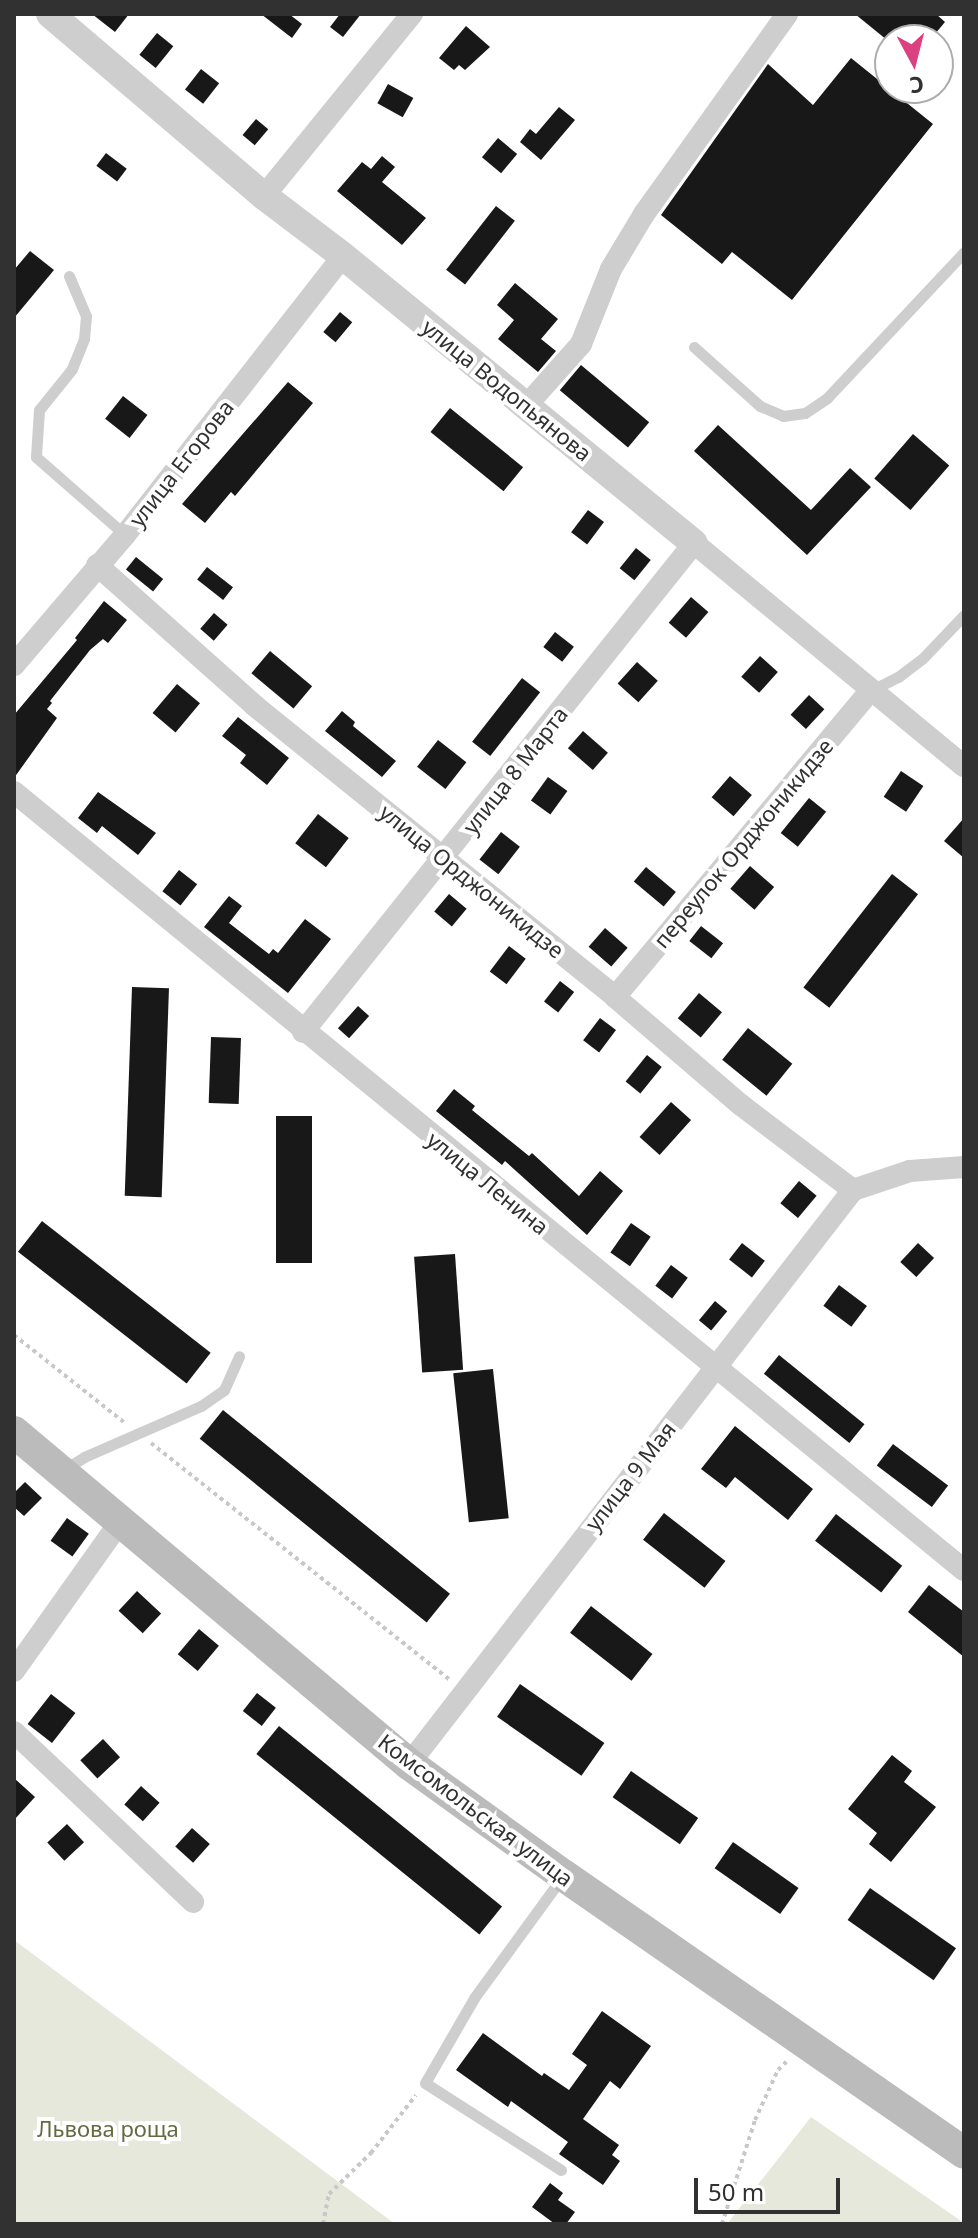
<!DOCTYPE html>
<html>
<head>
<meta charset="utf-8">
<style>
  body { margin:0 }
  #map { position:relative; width:978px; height:2238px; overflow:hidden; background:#fff; font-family:"Noto Sans",sans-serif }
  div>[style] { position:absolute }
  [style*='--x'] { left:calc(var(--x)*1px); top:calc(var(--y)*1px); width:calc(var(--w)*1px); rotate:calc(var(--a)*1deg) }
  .green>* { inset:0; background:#e6e8db }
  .building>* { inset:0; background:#181818; transform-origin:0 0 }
  .path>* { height:4px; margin-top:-2px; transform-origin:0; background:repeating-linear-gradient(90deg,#c8c8c8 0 4px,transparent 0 8px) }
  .service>* { height:11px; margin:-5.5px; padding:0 5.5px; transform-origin:5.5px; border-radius:5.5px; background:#cecece }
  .minor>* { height:22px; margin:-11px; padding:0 11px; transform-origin:11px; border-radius:11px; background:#cecece }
  .tertiary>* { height:28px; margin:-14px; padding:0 14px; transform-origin:14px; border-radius:14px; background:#cecece }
  .secondary>* { height:32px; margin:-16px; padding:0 16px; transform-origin:16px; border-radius:16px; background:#bbb }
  span { translate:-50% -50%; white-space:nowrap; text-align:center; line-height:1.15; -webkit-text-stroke:8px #fff; paint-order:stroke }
  .street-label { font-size:22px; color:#313131 }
  .park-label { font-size:22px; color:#636b41 }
  .frame { position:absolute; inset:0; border:16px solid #313131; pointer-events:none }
  .north { position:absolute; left:874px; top:24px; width:80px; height:80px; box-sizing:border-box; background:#fff; border:2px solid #adadad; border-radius:50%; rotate:173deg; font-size:22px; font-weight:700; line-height:32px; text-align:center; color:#313131 }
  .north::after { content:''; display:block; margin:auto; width:28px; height:36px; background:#db4080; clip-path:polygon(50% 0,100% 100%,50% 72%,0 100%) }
  .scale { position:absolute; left:694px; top:2178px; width:146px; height:36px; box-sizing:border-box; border:4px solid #313131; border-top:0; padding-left:10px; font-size:24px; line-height:28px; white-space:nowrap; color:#313131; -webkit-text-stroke:6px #fff; paint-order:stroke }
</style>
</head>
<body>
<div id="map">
  <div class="green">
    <div style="clip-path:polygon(14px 1940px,395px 2224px,14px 2224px)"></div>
    <div style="clip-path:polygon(811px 2117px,964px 2223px,964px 2224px,727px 2224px)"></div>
  </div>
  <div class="building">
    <div style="clip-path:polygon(92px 14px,129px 14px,115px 32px)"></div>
    <div style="clip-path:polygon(261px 14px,289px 14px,302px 24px,292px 38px)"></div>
    <div style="clip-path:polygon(340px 14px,361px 14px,343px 37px,330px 27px)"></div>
    <div style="clip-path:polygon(855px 14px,936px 14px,945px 22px,930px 40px,887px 40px)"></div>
    <div style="clip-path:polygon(466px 26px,490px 47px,465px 70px,459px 65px,454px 70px,439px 58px)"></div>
    <div style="left:157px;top:33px;width:21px;height:28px;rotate:39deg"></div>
    <div style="clip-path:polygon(851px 58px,933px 124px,792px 300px,732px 252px,722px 264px,661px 215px,768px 64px,813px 105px)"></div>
    <div style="left:201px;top:69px;width:23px;height:26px;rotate:38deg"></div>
    <div style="left:388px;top:84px;width:29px;height:22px;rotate:29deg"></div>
    <div style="clip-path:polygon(559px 107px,575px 120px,541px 160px,520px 142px,530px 129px,536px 134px)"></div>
    <div style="left:256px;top:119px;width:16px;height:21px;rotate:40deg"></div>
    <div style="left:498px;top:138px;width:25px;height:25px;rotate:40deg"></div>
    <div style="left:106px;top:153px;width:26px;height:16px;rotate:37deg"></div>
    <div style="clip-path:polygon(382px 156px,395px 167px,382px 182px,426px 218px,402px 245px,337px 191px,362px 162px,371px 169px)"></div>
    <div style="left:496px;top:206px;width:24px;height:81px;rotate:38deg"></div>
    <div style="clip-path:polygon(30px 251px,54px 270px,14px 318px,14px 270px)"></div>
    <div style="clip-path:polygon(515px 283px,558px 319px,541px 339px,556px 351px,538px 372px,498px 339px,514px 320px,497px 305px)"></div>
    <div style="left:340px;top:312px;width:16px;height:26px;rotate:40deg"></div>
    <div style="left:581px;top:365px;width:89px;height:33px;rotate:40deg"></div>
    <div style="clip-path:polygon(288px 382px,313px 403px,235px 496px,231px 492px,205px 523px,182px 504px)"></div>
    <div style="left:123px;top:396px;width:31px;height:29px;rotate:38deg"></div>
    <div style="left:450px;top:408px;width:94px;height:31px;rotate:39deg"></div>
    <div style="clip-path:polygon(718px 425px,811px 510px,850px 468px,871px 487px,807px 555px,694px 451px)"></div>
    <div style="left:913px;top:434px;width:48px;height:59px;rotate:41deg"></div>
    <div style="left:588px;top:510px;width:20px;height:28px;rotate:37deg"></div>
    <div style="left:636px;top:548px;width:19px;height:26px;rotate:39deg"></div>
    <div style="left:136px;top:557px;width:35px;height:16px;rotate:39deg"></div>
    <div style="left:207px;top:567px;width:33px;height:16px;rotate:38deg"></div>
    <div style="left:691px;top:597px;width:23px;height:34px;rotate:41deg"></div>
    <div style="clip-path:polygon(104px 601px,127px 620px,108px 643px,103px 639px,90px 650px,50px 701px,52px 703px,47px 709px,57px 718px,14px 778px,14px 715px,77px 640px,75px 638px)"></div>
    <div style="left:214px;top:613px;width:18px;height:21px;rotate:41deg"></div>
    <div style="left:555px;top:632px;width:24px;height:19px;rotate:38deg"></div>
    <div style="left:270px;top:651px;width:55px;height:29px;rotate:40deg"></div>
    <div style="left:760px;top:656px;width:24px;height:28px;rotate:42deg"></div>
    <div style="left:637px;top:662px;width:28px;height:29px;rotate:42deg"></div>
    <div style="left:522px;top:678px;width:23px;height:81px;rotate:38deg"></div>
    <div style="left:177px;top:684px;width:30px;height:38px;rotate:40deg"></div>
    <div style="left:809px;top:695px;width:21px;height:27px;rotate:43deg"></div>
    <div style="clip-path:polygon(342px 711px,355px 722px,353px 726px,396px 761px,382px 777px,325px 731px)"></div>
    <div style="clip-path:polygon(238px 717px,289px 758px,267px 785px,240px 763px,246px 755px,222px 736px)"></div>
    <div style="left:583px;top:731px;width:33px;height:23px;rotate:41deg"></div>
    <div style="left:438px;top:740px;width:36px;height:34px;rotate:38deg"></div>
    <div style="left:901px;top:771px;width:27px;height:31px;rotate:34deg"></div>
    <div style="left:730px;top:776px;width:29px;height:28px;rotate:41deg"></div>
    <div style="left:548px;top:777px;width:24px;height:29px;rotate:36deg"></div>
    <div style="clip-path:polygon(98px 792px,156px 833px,138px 855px,102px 826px,97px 833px,78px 818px)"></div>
    <div style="left:809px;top:798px;width:22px;height:45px;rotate:39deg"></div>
    <div style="left:318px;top:814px;width:39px;height:37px;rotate:38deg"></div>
    <div style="clip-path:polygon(964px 818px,964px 858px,944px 841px)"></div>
    <div style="left:501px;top:832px;width:24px;height:35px;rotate:38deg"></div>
    <div style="left:750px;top:866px;width:32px;height:30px;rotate:41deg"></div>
    <div style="left:646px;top:867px;width:39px;height:19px;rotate:40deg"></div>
    <div style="left:179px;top:870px;width:23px;height:27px;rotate:38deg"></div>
    <div style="left:892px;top:874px;width:33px;height:144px;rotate:38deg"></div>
    <div style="left:449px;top:894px;width:23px;height:23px;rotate:40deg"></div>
    <div style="clip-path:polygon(229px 896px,242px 906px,229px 923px,269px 954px,273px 949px,278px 953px,305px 919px,331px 939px,288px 993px,204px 927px)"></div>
    <div style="left:701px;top:926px;width:28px;height:19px;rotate:38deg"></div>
    <div style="left:605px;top:928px;width:30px;height:25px;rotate:41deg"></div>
    <div style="left:509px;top:946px;width:21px;height:32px;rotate:37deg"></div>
    <div style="left:560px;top:981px;width:18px;height:26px;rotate:38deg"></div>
    <div style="left:132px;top:987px;width:37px;height:209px;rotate:2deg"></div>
    <div style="left:699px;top:993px;width:30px;height:33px;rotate:40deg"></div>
    <div style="left:358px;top:1006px;width:15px;height:30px;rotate:42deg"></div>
    <div style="left:600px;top:1018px;width:20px;height:28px;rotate:37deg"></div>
    <div style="left:748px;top:1028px;width:57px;height:41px;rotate:39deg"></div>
    <div style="left:211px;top:1037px;width:30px;height:66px;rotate:2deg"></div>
    <div style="left:647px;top:1055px;width:19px;height:34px;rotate:39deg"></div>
    <div style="clip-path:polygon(454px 1089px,475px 1106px,472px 1110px,529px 1156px,532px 1153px,579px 1196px,600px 1171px,623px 1191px,587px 1235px,505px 1161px,502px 1165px,436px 1111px)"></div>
    <div style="left:671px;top:1102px;width:27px;height:47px;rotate:42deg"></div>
    <div style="left:276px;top:1116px;width:36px;height:147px"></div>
    <div style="left:799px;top:1181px;width:23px;height:29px;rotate:40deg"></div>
    <div style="left:42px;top:1221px;width:214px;height:39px;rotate:38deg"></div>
    <div style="left:631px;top:1223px;width:24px;height:36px;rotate:35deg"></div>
    <div style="left:742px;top:1243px;width:29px;height:21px;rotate:38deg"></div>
    <div style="left:918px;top:1243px;width:22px;height:26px;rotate:43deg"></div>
    <div style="left:455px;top:1254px;width:116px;height:41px;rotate:86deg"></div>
    <div style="left:671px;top:1265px;width:21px;height:26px;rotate:37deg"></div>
    <div style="left:839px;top:1285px;width:35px;height:26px;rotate:37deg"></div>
    <div style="left:715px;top:1301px;width:16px;height:25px;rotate:40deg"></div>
    <div style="left:779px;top:1355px;width:110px;height:24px;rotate:39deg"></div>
    <div style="left:493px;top:1369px;width:150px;height:40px;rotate:84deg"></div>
    <div style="left:223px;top:1410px;width:292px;height:37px;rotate:39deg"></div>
    <div style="clip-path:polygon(735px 1426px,813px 1489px,788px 1520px,735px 1477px,726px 1488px,701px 1469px)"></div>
    <div style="left:893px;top:1444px;width:69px;height:27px;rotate:37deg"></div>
    <div style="clip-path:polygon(25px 1482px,42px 1498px,24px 1516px,14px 1507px,14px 1493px)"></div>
    <div style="left:664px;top:1513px;width:78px;height:34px;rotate:38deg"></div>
    <div style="left:836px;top:1514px;width:84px;height:34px;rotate:38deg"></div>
    <div style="left:67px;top:1518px;width:27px;height:28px;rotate:36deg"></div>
    <div style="clip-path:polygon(929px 1585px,964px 1612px,964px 1657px,908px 1612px)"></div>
    <div style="left:137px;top:1591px;width:33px;height:27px;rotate:43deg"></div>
    <div style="left:591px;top:1606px;width:78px;height:34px;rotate:38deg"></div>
    <div style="left:199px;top:1629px;width:26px;height:33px;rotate:40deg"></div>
    <div style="left:520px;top:1684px;width:103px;height:40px;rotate:35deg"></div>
    <div style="left:257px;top:1693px;width:24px;height:23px;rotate:38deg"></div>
    <div style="left:51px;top:1694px;width:31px;height:38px;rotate:38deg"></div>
    <div style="left:279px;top:1726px;width:287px;height:36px;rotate:39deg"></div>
    <div style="left:103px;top:1739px;width:25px;height:31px;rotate:47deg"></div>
    <div style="clip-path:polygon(892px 1755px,912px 1771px,904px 1782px,936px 1807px,891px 1862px,869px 1844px,877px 1833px,848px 1809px)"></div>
    <div style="left:631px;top:1771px;width:82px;height:32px;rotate:35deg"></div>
    <div style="clip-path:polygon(14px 1778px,35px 1797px,14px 1820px)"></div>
    <div style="left:141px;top:1786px;width:25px;height:25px;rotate:42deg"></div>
    <div style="left:67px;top:1824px;width:25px;height:27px;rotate:47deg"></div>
    <div style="left:192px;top:1828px;width:24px;height:25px;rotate:42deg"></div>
    <div style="left:733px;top:1842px;width:80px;height:32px;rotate:35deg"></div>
    <div style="left:870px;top:1888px;width:105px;height:39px;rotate:35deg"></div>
    <div style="clip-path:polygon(602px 2011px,651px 2046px,620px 2089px,610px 2081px,583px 2119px,619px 2145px,612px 2155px,620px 2161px,603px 2185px,559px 2154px,568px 2142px,511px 2101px,508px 2107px,456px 2070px,483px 2033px,542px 2076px,544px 2073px,569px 2090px,587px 2065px,572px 2054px)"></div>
    <div style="clip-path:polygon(550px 2183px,563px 2193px,558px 2200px,575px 2212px,566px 2224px,555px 2224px,532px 2207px)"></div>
  </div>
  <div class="path">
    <div style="--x:14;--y:1335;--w:142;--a:38.4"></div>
    <div style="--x:151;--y:1443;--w:383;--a:38.4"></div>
    <div style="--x:323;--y:2224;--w:31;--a:-79"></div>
    <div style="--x:329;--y:2194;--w:59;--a:-44.3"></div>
    <div style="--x:371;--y:2153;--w:73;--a:-52.2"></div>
    <div style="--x:722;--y:2224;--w:109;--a:-72.4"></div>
    <div style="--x:755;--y:2120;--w:55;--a:-65.3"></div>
    <div style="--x:778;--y:2070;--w:13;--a:-45"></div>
  </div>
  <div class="service">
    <div style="--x:69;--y:276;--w:43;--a:67"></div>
    <div style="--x:86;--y:316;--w:23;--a:95"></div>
    <div style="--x:84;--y:339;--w:32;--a:112"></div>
    <div style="--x:72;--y:369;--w:53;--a:128.8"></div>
    <div style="--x:39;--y:410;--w:47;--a:93.7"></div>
    <div style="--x:36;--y:457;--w:118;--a:41.2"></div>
    <div style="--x:694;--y:347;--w:89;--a:41.8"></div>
    <div style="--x:760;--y:406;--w:25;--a:23"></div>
    <div style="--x:783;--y:416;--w:22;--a:-8"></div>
    <div style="--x:805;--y:413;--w:27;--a:-34"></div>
    <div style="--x:827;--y:398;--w:200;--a:-46.8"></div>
    <div style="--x:872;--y:690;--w:29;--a:-27"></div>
    <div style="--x:898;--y:677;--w:30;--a:-37"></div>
    <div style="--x:922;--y:659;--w:61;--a:-46.3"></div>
    <div style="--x:65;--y:1469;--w:22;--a:-32"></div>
    <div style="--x:84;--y:1457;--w:128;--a:-23.6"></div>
    <div style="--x:201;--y:1406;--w:28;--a:-35"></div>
    <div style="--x:224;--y:1390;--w:37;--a:-66"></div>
    <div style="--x:561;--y:2170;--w:161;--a:-147.4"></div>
    <div style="--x:425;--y:2083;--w:98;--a:-60"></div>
    <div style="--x:474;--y:1998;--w:151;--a:-53.9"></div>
  </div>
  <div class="minor">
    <div style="--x:264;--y:196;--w:235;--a:-50.9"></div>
    <div style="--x:526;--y:406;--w:83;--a:-48.4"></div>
    <div style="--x:581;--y:344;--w:81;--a:-68.2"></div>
    <div style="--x:611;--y:269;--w:64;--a:-59"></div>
    <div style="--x:644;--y:214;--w:246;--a:-54.4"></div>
    <div style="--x:97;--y:565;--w:212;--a:41.7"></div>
    <div style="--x:255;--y:706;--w:463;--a:38.9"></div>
    <div style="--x:615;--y:997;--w:166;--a:40.6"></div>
    <div style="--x:741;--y:1105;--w:141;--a:37.2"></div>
    <div style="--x:14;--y:665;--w:171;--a:-49.5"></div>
    <div style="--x:125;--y:535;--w:354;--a:-52"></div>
    <div style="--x:14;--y:792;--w:1228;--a:39.32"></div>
    <div style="--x:615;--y:997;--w:400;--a:-50.2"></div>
    <div style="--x:303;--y:1032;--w:626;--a:-51.35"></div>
    <div style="--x:694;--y:543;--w:350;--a:39.6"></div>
    <div style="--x:853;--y:1190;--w:60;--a:-18.4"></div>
    <div style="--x:910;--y:1171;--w:54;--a:-4.2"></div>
    <div style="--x:14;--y:1671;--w:183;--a:-54.6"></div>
    <div style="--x:14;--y:1732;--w:247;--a:43.5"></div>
    <div style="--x:409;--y:1764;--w:726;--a:-52.28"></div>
  </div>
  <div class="tertiary">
    <div style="--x:50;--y:14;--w:281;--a:40.4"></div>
    <div style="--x:264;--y:196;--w:99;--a:37.2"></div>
    <div style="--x:343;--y:256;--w:453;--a:39.3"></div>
  </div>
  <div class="secondary">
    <div style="--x:14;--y:1432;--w:516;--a:40.05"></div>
    <div style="--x:409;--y:1764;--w:190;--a:35.8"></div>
    <div style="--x:563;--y:1875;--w:488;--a:34.7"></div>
  </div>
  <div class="street-label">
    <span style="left:507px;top:390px;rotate:39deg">улица Водопьянова</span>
    <span style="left:181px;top:463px;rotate:-52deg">улица Егорова</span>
    <span style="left:515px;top:770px;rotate:-52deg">улица 8 Марта</span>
    <span style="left:743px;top:843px;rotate:-50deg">переулок Орджоникидзе</span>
    <span style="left:472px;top:881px;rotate:39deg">улица Орджоникидзе</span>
    <span style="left:488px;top:1183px;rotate:39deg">улица Ленина</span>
    <span style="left:630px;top:1476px;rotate:-52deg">улица 9 Мая</span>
    <span style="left:476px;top:1810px;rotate:37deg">Комсомольская улица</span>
  </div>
  <div class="park-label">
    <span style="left:108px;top:2129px">Львова роща</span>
  </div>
  <div class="frame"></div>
  <div class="north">С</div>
  <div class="scale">50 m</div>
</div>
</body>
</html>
